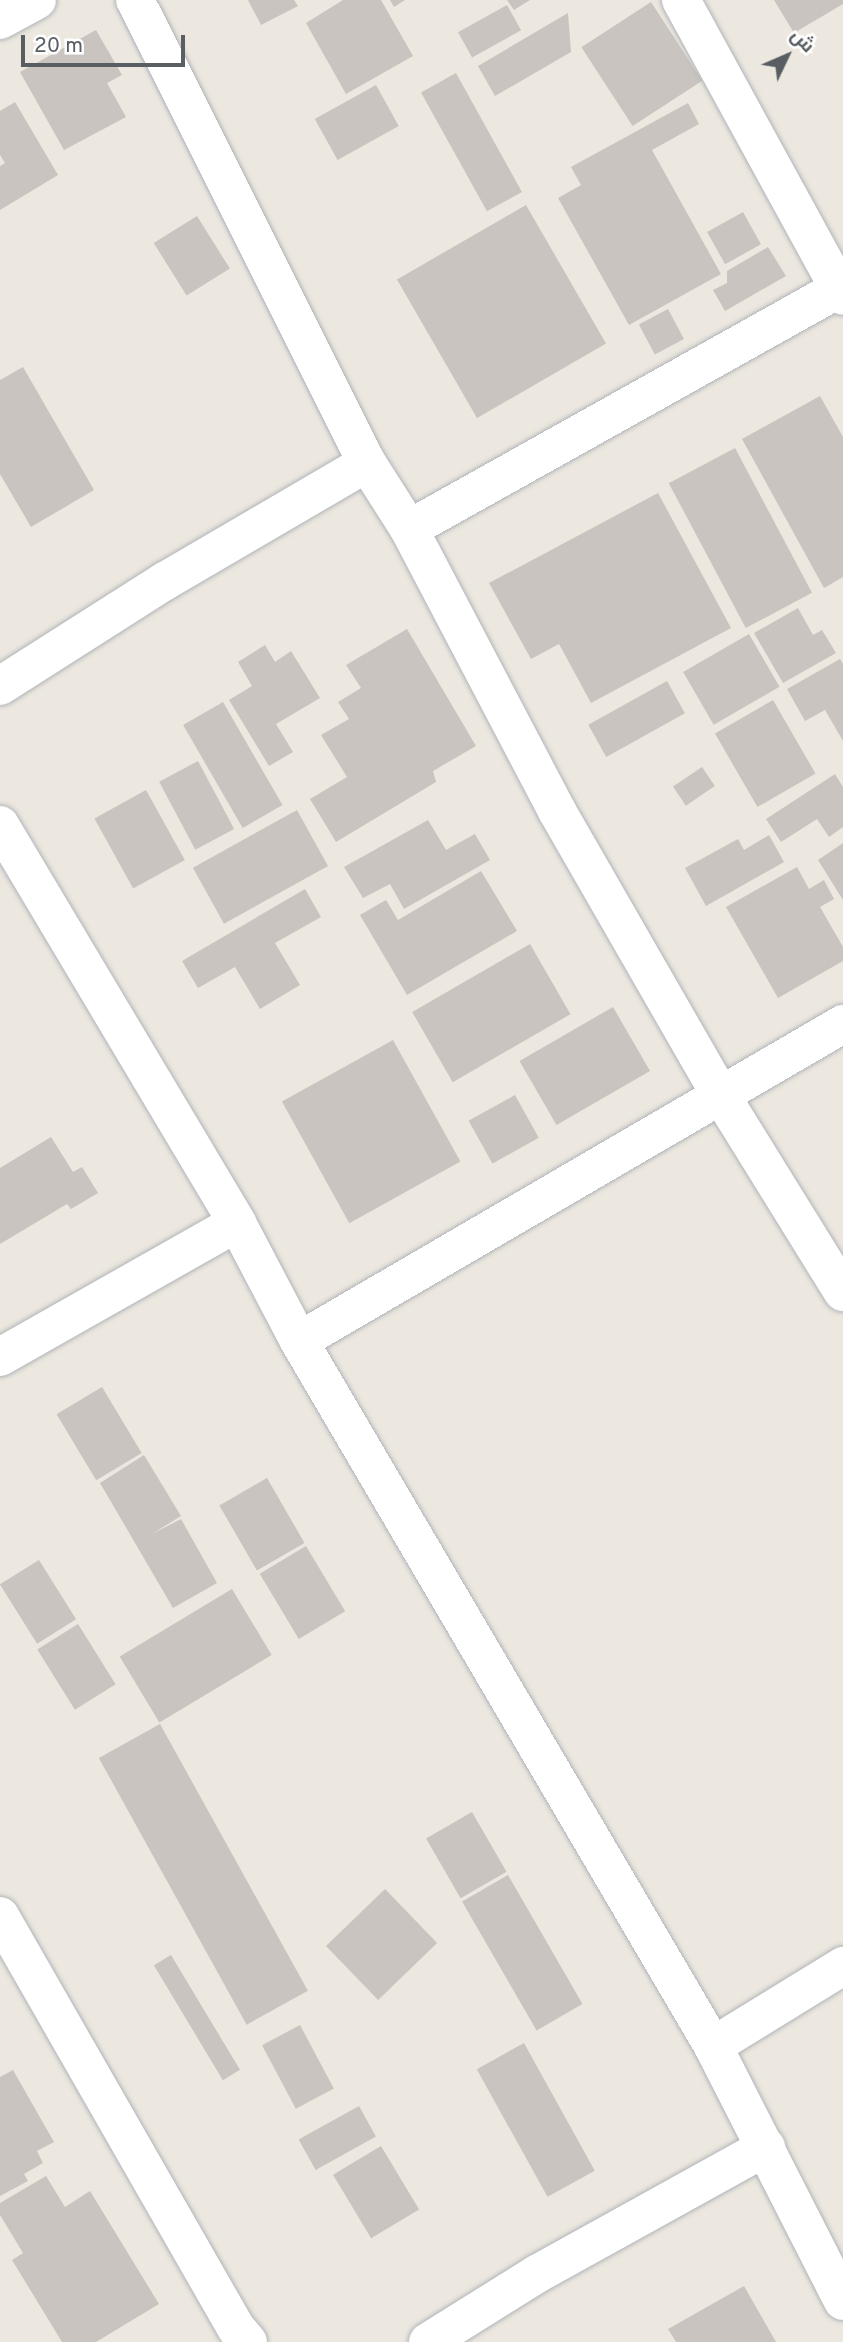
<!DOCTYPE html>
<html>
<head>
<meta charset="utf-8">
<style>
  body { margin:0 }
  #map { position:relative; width:843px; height:2342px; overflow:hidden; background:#ece7df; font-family:Overpass,Cairo,sans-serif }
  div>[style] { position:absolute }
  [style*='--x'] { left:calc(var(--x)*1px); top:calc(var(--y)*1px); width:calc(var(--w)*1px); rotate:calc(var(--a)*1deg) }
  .building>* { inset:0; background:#c9c4bf; transform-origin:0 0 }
  .roads { filter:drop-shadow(0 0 2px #b0b4b8) drop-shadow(0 0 2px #b0b4b8) }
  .minor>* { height:38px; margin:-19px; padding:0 19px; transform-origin:19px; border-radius:19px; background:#fff }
  .tertiary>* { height:38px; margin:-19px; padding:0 19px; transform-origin:19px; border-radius:19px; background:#fff }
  span { translate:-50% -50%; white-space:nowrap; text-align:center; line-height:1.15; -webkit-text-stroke:5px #fff; paint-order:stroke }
  .north { position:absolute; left:752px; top:21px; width:70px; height:70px; -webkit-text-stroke:5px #fff; paint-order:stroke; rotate:46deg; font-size:19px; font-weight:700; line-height:28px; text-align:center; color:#585e61 }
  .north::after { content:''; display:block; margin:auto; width:24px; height:32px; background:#585e61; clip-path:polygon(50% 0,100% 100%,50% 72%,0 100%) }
  .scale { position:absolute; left:21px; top:35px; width:164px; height:32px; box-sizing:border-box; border:4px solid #585e61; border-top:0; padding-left:9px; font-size:21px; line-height:24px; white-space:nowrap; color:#585e61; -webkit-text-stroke:5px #fff; paint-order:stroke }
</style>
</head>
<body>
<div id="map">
  <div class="building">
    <div style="clip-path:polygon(248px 0,294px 0,298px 6px,261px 25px)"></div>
    <div style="clip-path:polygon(381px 0,413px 56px,346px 94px,306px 23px,343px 0)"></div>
    <div style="clip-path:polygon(390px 0,405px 0,394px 7px)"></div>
    <div style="clip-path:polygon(507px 0,530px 0,514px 10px)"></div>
    <div style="clip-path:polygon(774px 0,843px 0,843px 4px,794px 33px)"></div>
    <div style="left:651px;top:2px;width:94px;height:83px;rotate:57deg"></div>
    <div style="left:507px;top:5px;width:29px;height:56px;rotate:61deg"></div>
    <div style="clip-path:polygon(568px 13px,571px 52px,495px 96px,478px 66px)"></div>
    <div style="clip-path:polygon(96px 30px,122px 75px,107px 83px,126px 117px,64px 150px,20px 72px)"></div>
    <div style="left:456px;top:73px;width:136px;height:40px;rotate:61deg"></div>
    <div style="left:376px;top:85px;width:47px;height:70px;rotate:61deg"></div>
    <div style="clip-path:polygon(15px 102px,58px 175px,0 210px,0 166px,5px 163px,0 155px,0 111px)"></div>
    <div style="clip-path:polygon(688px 103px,699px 124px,652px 150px,721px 274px,629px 325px,558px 198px,581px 185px,571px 167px)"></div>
    <div style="left:526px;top:205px;width:160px;height:149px;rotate:60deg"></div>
    <div style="left:743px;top:212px;width:37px;height:41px;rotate:61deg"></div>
    <div style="left:197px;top:216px;width:62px;height:51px;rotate:58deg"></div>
    <div style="clip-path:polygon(768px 247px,786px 276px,725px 311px,713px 290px,727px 283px,727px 271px)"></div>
    <div style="left:668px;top:309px;width:34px;height:33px;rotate:62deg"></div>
    <div style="clip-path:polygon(23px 367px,94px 490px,31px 527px,0 474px,0 380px)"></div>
    <div style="clip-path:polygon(820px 396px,843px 437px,843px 577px,824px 588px,742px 439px)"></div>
    <div style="left:735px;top:448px;width:164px;height:75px;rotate:62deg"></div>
    <div style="clip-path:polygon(658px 493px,731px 628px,591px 703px,559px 644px,531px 659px,489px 583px)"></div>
    <div style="clip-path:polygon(798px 608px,813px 635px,822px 630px,836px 653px,783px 683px,754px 633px)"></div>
    <div style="clip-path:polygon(407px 629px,476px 746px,433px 771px,436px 782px,336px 842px,310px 799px,347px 777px,321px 735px,349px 719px,338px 702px,361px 688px,346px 665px)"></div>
    <div style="left:749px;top:634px;width:61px;height:76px;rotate:60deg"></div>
    <div style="clip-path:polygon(265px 645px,275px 662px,291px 651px,320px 698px,276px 724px,293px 752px,269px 766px,229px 700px,252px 686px,238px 662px)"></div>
    <div style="clip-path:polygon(840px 659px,843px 664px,843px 741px,825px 710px,805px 721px,787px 689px)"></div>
    <div style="left:667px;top:681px;width:37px;height:90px;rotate:61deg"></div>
    <div style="left:773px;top:700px;width:85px;height:67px;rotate:60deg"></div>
    <div style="left:223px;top:702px;width:119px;height:46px;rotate:60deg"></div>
    <div style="left:198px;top:761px;width:77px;height:44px;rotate:62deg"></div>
    <div style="left:702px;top:767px;width:23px;height:35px;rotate:56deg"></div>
    <div style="clip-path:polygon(835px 774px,843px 787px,843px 827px,829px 837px,817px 819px,781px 842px,766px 819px)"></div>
    <div style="left:146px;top:790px;width:80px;height:59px;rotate:61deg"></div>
    <div style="left:297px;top:810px;width:64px;height:119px;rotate:61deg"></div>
    <div style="clip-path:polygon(428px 820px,446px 850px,475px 834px,490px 860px,404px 909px,390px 884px,363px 898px,344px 867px)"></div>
    <div style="clip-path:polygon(769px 835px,784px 862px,706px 906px,685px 868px,738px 839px,744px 850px)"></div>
    <div style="clip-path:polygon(843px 843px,843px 900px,818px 860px)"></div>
    <div style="clip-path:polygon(797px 867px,809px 889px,824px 880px,834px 899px,820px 907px,843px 947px,843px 961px,778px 998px,726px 907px)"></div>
    <div style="clip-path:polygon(481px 871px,517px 931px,407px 995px,360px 915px,386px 900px,398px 920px)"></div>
    <div style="clip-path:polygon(305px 889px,321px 917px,275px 943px,300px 985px,260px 1009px,235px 967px,198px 988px,182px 961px)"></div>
    <div style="left:530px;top:944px;width:81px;height:136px;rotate:60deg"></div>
    <div style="left:613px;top:1007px;width:74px;height:108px;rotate:60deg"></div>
    <div style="left:393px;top:1040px;width:139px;height:127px;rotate:61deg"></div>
    <div style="left:515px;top:1095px;width:49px;height:53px;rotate:61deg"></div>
    <div style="clip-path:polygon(51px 1137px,73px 1172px,82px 1167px,98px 1193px,71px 1209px,67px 1204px,0 1244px,0 1168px)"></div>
    <div style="left:102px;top:1387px;width:77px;height:53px;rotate:59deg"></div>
    <div style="clip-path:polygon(144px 1455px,181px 1516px,152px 1534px,181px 1519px,217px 1583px,173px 1608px,100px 1483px)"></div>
    <div style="left:267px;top:1478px;width:75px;height:55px;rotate:60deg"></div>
    <div style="left:306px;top:1546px;width:76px;height:54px;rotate:59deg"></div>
    <div style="left:39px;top:1560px;width:70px;height:46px;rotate:58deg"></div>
    <div style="left:232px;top:1589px;width:77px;height:131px;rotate:59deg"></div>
    <div style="left:78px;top:1624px;width:71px;height:48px;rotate:58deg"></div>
    <div style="left:160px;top:1724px;width:305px;height:70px;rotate:61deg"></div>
    <div style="left:472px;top:1812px;width:69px;height:53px;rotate:60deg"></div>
    <div style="left:508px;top:1875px;width:149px;height:53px;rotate:60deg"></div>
    <div style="left:385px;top:1889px;width:75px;height:82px;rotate:46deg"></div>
    <div style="left:171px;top:1955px;width:134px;height:20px;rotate:59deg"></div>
    <div style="left:300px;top:2025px;width:72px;height:43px;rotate:62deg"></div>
    <div style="left:524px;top:2043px;width:146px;height:54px;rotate:61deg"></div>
    <div style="clip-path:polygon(13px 2070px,54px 2142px,37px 2151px,43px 2163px,24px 2174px,28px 2181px,0 2196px,0 2077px)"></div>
    <div style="left:359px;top:2106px;width:35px;height:69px;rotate:61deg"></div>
    <div style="left:381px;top:2146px;width:74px;height:56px;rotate:59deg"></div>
    <div style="clip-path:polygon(46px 2176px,65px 2207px,90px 2191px,159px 2304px,96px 2342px,62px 2342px,12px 2260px,23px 2253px,0 2215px,0 2203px)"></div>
    <div style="clip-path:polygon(744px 2286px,776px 2342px,676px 2342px,668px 2329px)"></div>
  </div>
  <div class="roads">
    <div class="minor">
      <div style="--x:135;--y:0;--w:518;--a:63.39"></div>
      <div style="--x:367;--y:463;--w:78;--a:57.5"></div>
      <div style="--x:409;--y:529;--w:318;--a:62.3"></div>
      <div style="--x:557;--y:811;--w:327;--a:60.1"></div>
      <div style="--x:720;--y:1094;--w:233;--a:58.2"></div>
      <div style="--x:681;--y:0;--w:337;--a:61.3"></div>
      <div style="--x:409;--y:529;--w:492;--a:-29.2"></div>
      <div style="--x:0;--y:686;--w:196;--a:-32.5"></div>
      <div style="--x:165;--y:581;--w:234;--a:-30.3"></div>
      <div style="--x:0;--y:825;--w:463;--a:59.2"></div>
      <div style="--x:237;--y:1223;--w:133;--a:62.3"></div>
      <div style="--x:299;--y:1341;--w:818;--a:59.58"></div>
      <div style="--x:713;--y:2046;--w:286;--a:63"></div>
      <div style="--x:299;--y:1341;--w:630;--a:-30.23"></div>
      <div style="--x:0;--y:1357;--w:272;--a:-29.5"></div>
      <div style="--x:0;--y:1916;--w:476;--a:60.2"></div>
      <div style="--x:237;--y:2329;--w:17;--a:50"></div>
      <div style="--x:713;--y:2046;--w:153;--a:-31.6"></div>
      <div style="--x:428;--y:2342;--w:128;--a:-32"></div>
      <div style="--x:537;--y:2274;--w:262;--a:-29"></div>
    </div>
    <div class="tertiary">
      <div style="--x:0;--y:20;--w:42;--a:-28.4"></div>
    </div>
  </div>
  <div class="north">ش</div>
  <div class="scale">20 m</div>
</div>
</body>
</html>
